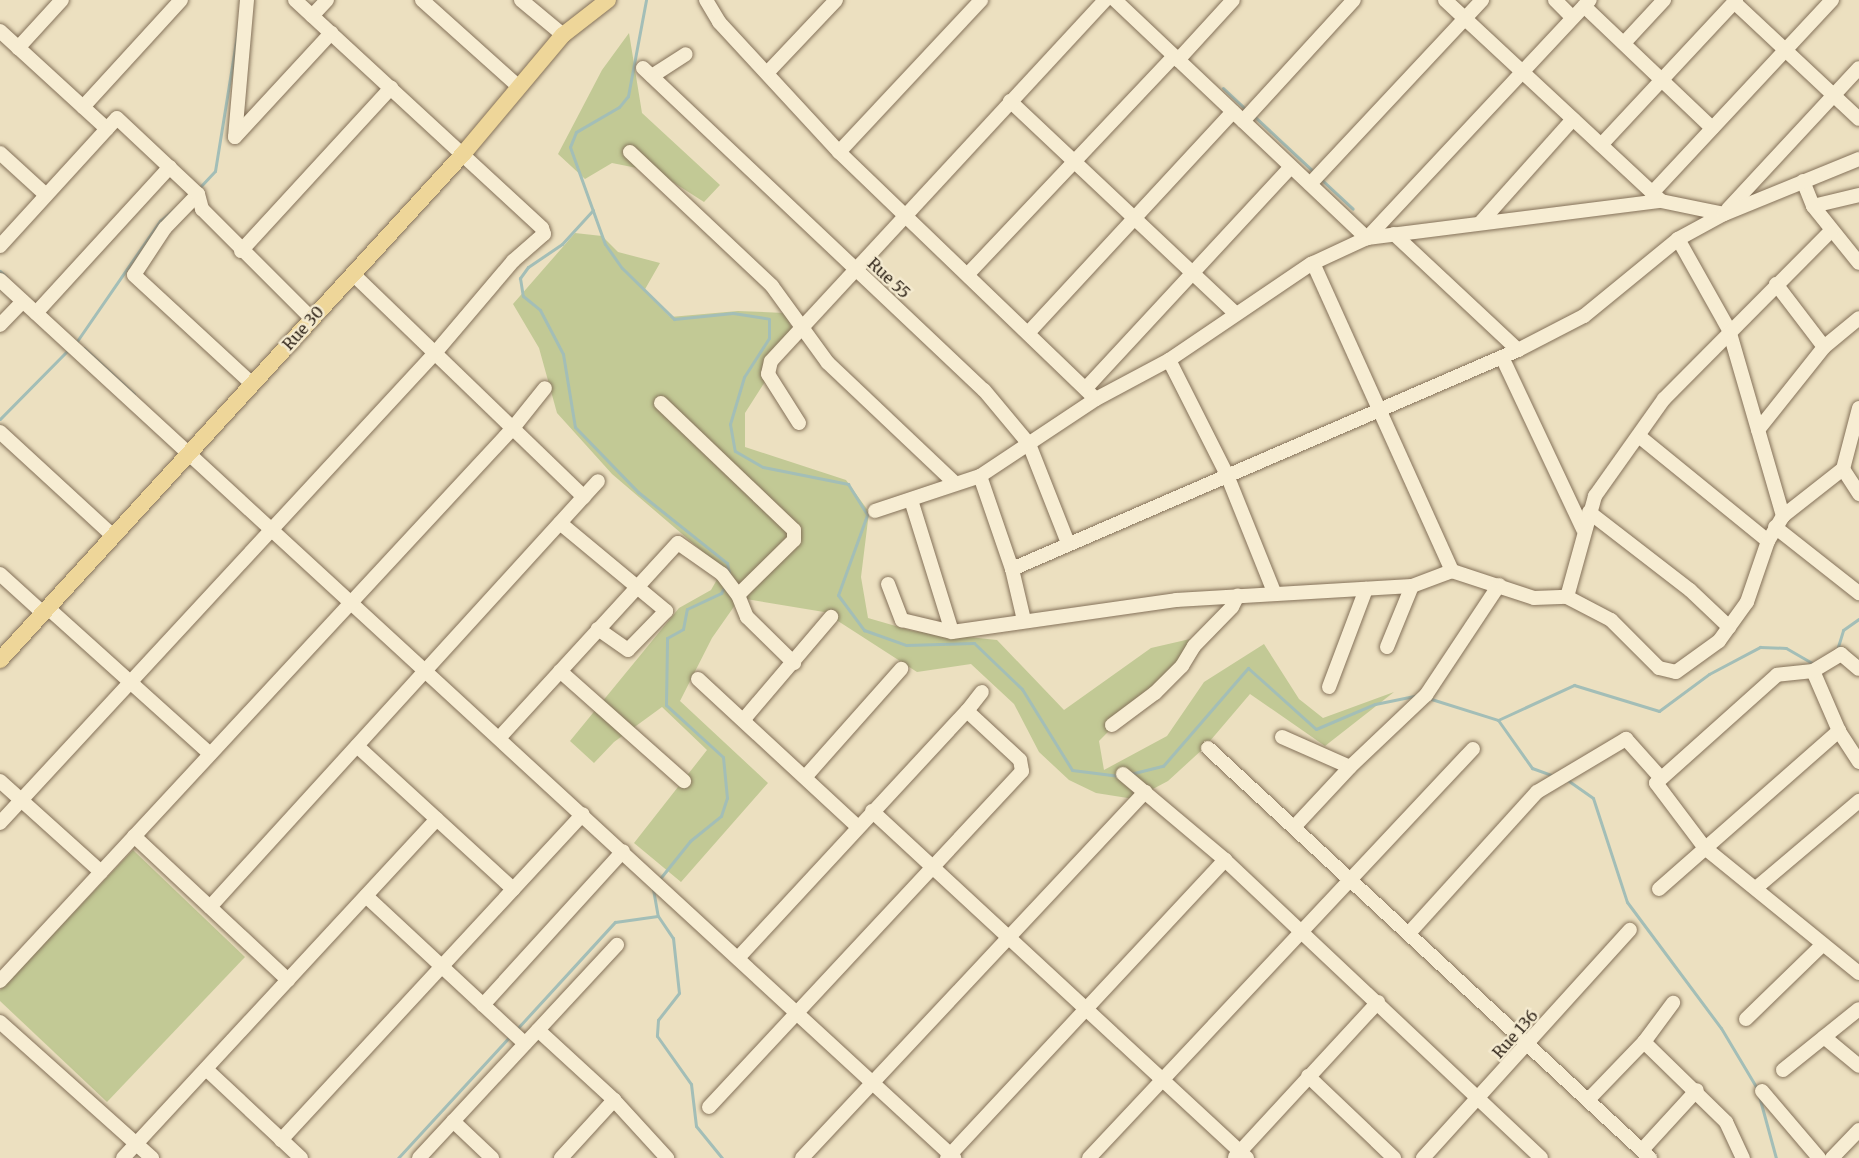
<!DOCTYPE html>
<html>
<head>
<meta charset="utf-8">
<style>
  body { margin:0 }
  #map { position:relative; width:1859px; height:1158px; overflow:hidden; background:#ece0c0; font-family:Merriweather,serif }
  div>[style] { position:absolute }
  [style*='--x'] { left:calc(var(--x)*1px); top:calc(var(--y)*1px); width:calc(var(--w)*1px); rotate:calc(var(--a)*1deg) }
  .green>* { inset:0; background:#c2c995 }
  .stream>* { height:3px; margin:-1.5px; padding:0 1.5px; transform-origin:1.5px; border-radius:1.5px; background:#a3beb7 }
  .roads { filter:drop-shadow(0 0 2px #847159) drop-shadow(0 0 2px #847159) }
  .minor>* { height:14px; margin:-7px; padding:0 7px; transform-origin:7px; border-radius:7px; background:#f7edd3 }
  .major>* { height:16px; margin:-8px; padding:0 8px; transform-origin:8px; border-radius:8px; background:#eed699 }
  span { translate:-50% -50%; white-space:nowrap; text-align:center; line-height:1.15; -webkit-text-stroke:5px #f4eacf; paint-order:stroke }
  .street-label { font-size:16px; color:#34291d }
</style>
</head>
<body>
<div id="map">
  <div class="green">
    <div style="clip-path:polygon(629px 33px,642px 113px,720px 185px,704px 202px,657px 172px,612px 163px,585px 179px,558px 154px,602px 70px)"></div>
    <div style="clip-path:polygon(575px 233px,602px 236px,618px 252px,660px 263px,644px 291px,670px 317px,738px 311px,785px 313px,795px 335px,745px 413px,745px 447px,846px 480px,869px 512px,861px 577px,868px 618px,913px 631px,997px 640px,1064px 710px,1151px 648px,1203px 636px,1099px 741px,1104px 770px,1167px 736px,1204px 682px,1264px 644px,1299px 699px,1323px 718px,1394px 692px,1325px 746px,1250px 694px,1204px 748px,1168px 781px,1134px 799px,1096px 793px,1069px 780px,1039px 752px,1014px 704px,971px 664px,917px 672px,824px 612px,740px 598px,712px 638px,680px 701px,768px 783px,681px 882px,634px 843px,707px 750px,662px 707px,614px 742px,594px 763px,570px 741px,679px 608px,711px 590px,723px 569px,612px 474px,557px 413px,539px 348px,513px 304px)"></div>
    <div style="clip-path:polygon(133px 850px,245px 957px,107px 1102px,0 1001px,0 990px)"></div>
  </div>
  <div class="stream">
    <div style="--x:646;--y:0;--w:98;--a:100.6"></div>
    <div style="--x:628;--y:96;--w:14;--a:129"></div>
    <div style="--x:619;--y:107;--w:50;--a:149.8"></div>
    <div style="--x:576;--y:132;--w:16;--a:112"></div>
    <div style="--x:570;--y:147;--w:103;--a:70.2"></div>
    <div style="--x:605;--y:244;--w:29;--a:55"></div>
    <div style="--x:622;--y:268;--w:73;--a:44.4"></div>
    <div style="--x:674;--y:319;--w:59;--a:-5.8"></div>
    <div style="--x:733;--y:313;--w:36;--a:9"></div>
    <div style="--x:769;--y:319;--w:19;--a:90"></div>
    <div style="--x:769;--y:338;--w:46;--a:122.7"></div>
    <div style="--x:744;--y:377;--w:49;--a:106.6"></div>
    <div style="--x:730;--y:424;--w:27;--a:80"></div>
    <div style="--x:735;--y:451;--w:32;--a:30"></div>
    <div style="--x:763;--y:467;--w:87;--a:11.3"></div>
    <div style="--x:848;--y:484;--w:36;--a:58"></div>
    <div style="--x:867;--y:515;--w:85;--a:109.9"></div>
    <div style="--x:838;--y:595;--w:44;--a:53.4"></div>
    <div style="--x:864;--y:630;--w:45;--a:19.7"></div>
    <div style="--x:906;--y:645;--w:68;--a:-1.7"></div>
    <div style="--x:974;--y:643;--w:66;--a:43.8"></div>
    <div style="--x:1022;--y:689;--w:95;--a:58.3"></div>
    <div style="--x:1072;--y:770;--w:48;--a:7.1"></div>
    <div style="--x:1223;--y:88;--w:33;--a:43"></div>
    <div style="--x:1254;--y:116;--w:83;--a:43.1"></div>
    <div style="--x:1322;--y:180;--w:42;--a:43.1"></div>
    <div style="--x:200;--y:187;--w:22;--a:-47"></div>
    <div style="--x:215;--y:171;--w:150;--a:-80.8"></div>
    <div style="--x:593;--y:210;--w:46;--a:132.4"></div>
    <div style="--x:562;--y:244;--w:41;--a:145.9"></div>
    <div style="--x:528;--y:267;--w:14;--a:126"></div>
    <div style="--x:520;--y:278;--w:18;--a:81"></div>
    <div style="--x:523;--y:296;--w:22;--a:39"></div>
    <div style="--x:540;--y:310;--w:50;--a:62.4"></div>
    <div style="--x:563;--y:354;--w:74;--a:80.7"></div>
    <div style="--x:575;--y:427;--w:91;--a:45.9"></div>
    <div style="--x:638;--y:492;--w:114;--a:38.6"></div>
    <div style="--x:727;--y:563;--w:14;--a:78"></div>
    <div style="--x:0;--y:271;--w:8;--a:45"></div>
    <div style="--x:75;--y:344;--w:150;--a:-55.4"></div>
    <div style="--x:160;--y:221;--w:21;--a:-39"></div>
    <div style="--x:84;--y:348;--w:68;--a:42.6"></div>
    <div style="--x:0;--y:419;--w:100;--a:-45.4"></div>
    <div style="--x:1837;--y:650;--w:21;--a:-73"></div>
    <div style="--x:1843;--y:630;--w:19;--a:-35"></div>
    <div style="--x:1428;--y:698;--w:73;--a:17.4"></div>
    <div style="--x:1498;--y:720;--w:84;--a:-24.7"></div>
    <div style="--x:1574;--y:685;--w:89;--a:17"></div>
    <div style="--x:1659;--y:711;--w:62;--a:-36.5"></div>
    <div style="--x:1709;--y:674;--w:58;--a:-27.9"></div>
    <div style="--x:1760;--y:647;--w:26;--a:2"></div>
    <div style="--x:1786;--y:648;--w:32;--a:30"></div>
    <div style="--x:1498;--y:720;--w:59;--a:54.7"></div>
    <div style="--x:1532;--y:768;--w:23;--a:20"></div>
    <div style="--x:1130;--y:774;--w:34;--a:-14"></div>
    <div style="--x:1163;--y:766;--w:130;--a:-49.1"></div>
    <div style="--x:1248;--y:668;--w:91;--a:41.9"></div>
    <div style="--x:1316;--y:729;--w:64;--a:-23"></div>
    <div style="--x:1375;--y:704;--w:45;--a:-11.6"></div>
    <div style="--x:1566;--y:779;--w:33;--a:35"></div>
    <div style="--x:1593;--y:798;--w:109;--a:71.9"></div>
    <div style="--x:1627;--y:902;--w:157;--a:53.3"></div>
    <div style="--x:1721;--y:1028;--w:72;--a:59.2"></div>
    <div style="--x:658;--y:881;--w:51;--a:-51.3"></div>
    <div style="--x:690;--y:841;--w:40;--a:-39"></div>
    <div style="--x:721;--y:816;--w:19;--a:-72"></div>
    <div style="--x:727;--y:798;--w:41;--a:-95.6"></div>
    <div style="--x:723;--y:757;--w:77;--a:-137.6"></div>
    <div style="--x:666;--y:705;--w:67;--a:-89.1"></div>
    <div style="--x:667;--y:638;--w:18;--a:-29"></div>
    <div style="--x:683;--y:629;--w:20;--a:-79"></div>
    <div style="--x:687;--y:609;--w:38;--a:-25"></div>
    <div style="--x:721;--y:593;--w:8;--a:-60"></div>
    <div style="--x:653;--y:889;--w:27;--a:80"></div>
    <div style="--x:658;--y:916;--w:27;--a:56"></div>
    <div style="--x:673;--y:938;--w:55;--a:83.8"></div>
    <div style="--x:679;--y:993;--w:34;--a:128"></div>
    <div style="--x:658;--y:1020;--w:16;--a:94"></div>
    <div style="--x:657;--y:1036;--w:59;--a:54.7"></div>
    <div style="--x:691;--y:1084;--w:42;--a:83.2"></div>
    <div style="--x:696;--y:1126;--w:41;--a:50.9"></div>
    <div style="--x:515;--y:1031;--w:148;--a:-47.5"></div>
    <div style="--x:615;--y:922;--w:43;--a:-7.9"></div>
    <div style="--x:1759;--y:1096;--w:64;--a:74.7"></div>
    <div style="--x:398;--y:1158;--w:166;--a:-47.4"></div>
  </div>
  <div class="roads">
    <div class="minor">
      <div style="--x:422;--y:0;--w:129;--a:41.9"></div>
      <div style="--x:521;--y:0;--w:55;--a:39.8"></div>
      <div style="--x:706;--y:0;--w:26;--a:59"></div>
      <div style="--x:719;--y:22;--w:177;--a:47.3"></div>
      <div style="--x:839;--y:152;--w:356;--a:43.9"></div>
      <div style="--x:1115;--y:0;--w:347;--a:43.4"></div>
      <div style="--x:1445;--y:0;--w:295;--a:42.9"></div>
      <div style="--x:1555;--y:0;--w:25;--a:45"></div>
      <div style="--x:1734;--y:2;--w:171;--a:43.1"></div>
      <div style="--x:1584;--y:6;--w:177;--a:43.6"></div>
      <div style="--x:312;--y:16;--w:22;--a:-47"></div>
      <div style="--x:0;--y:31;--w:145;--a:42.5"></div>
      <div style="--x:1624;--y:43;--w:59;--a:-47.1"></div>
      <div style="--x:18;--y:48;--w:65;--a:-47.5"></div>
      <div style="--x:1178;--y:60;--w:81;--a:-47.5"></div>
      <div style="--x:643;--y:68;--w:469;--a:43.4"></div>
      <div style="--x:984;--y:390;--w:70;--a:50.2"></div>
      <div style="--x:1029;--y:444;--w:106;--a:68.5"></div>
      <div style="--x:768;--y:72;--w:99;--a:-46.6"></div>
      <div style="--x:652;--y:76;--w:40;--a:-32.9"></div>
      <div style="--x:1010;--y:101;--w:309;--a:43.3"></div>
      <div style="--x:83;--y:107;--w:145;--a:-47.5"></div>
      <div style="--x:1243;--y:121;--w:164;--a:-47.5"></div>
      <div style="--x:235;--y:137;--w:142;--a:-47.3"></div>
      <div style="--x:235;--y:137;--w:138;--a:-85"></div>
      <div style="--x:1601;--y:145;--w:198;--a:-47"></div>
      <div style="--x:630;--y:152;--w:195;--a:43.3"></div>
      <div style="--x:772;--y:286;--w:95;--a:54"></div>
      <div style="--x:828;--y:363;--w:175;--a:43.4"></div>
      <div style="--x:839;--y:152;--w:208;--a:-46.9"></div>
      <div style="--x:0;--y:153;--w:62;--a:42.4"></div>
      <div style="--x:1803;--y:181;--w:27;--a:68"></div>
      <div style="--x:1813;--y:206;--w:73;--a:51.1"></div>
      <div style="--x:1310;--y:184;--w:252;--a:-46.9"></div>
      <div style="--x:1652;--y:193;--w:264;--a:-47"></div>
      <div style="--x:198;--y:194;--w:47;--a:134.1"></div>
      <div style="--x:165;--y:228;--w:56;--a:123.4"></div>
      <div style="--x:134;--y:275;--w:161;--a:42.7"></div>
      <div style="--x:1813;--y:206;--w:47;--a:-13.4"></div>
      <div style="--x:1728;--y:209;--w:192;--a:-47.1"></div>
      <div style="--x:1481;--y:222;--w:138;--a:-48.2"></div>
      <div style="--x:1394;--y:234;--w:170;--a:43.1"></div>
      <div style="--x:1367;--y:238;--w:326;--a:-46.9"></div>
      <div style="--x:1678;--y:239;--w:104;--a:60.7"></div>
      <div style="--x:1729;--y:330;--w:194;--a:73.8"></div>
      <div style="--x:0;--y:246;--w:173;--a:-47.6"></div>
      <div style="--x:117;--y:118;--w:111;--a:43.2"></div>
      <div style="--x:198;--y:194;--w:16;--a:75"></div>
      <div style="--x:202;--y:209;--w:156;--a:45"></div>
      <div style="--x:241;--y:251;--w:222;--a:-47.4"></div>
      <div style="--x:1313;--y:263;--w:338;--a:65.7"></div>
      <div style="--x:353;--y:274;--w:321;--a:44"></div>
      <div style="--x:968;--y:274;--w:300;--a:-46.6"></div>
      <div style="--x:0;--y:280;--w:1297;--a:42.62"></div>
      <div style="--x:1776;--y:284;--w:79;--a:52.7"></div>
      <div style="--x:36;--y:313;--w:198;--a:-47.5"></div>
      <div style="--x:0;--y:325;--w:33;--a:-46"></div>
      <div style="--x:1029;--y:332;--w:300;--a:-47.2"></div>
      <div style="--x:1502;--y:357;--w:190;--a:64.8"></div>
      <div style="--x:1169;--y:360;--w:129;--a:63.2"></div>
      <div style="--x:1227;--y:475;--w:126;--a:68.1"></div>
      <div style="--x:1086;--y:388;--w:301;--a:-47.2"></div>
      <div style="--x:661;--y:403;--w:184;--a:43.7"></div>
      <div style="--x:794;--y:530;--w:10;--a:90"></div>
      <div style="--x:794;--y:540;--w:78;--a:135.5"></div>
      <div style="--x:799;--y:423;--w:58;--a:-122.3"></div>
      <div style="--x:768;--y:374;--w:13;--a:-77"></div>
      <div style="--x:771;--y:361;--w:492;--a:-47.2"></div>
      <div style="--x:1758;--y:430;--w:106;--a:-51.5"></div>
      <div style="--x:1824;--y:347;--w:45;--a:-39.6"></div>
      <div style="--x:0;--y:432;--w:154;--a:42.6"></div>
      <div style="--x:1640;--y:437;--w:165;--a:39.1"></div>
      <div style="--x:1843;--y:469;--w:30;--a:57"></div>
      <div style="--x:980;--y:476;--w:98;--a:71"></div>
      <div style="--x:1012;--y:569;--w:52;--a:76.8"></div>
      <div style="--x:911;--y:500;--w:138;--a:72.7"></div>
      <div style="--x:875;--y:511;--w:111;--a:-18.4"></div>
      <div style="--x:980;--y:476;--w:139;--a:-33.6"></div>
      <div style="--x:1096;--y:399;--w:83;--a:-28.1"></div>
      <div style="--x:1169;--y:360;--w:171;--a:-34.1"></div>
      <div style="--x:1311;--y:264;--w:62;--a:-24.9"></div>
      <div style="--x:1367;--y:238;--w:296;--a:-7.2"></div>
      <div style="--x:1661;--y:201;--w:64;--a:11.7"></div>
      <div style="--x:1589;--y:512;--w:128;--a:37.7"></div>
      <div style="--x:1690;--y:590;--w:54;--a:43.5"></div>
      <div style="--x:560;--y:523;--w:138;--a:39.7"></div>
      <div style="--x:666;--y:611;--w:54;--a:134.3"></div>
      <div style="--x:628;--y:650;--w:37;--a:-145"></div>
      <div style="--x:1775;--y:527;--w:107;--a:38.2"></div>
      <div style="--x:1012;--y:569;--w:551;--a:-23.4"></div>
      <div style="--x:1518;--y:350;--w:74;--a:-27.3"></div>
      <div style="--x:1584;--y:316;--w:122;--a:-39.3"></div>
      <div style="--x:1678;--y:239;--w:52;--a:-28.5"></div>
      <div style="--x:1724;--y:214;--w:146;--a:-22.2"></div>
      <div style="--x:0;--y:574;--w:58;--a:42.2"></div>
      <div style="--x:888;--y:584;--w:39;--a:69"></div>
      <div style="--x:902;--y:620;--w:51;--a:13.5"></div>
      <div style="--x:952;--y:632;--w:226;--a:-8.1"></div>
      <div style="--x:1176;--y:600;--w:236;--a:-3.4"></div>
      <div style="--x:1412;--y:586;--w:43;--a:-20.6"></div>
      <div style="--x:1452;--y:571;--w:86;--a:18.2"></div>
      <div style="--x:1534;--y:598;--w:33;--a:-2"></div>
      <div style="--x:1567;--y:597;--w:50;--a:27.6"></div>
      <div style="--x:1611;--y:620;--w:68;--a:45"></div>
      <div style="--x:1659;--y:668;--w:17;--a:13"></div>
      <div style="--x:1676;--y:672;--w:53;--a:-35.8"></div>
      <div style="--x:1719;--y:641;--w:48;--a:-54.3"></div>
      <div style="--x:1747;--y:602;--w:65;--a:-71"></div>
      <div style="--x:1768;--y:541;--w:29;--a:-59"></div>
      <div style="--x:1783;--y:516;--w:76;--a:-38.1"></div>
      <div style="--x:1843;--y:469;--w:63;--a:-75.3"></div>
      <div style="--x:1567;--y:597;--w:105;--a:-74.5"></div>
      <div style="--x:1595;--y:496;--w:119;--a:-54.6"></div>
      <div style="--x:1664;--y:399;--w:237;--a:-45.2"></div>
      <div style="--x:48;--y:608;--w:218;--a:42"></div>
      <div style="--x:1387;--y:647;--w:66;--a:-67.7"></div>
      <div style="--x:560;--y:671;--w:166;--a:41.6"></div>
      <div style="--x:1813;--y:671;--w:33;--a:-31"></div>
      <div style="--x:1841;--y:654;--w:23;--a:40"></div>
      <div style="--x:698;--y:679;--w:217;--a:42.8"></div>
      <div style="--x:1329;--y:687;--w:105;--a:-69.3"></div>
      <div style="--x:745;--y:718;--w:133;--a:-49.6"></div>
      <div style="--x:1112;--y:725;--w:54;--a:-36.7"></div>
      <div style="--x:1155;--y:693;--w:38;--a:-45"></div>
      <div style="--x:1182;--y:666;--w:23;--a:-59"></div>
      <div style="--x:1194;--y:646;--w:54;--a:-45.7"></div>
      <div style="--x:1232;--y:607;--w:13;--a:-63"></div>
      <div style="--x:500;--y:737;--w:263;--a:-47.5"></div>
      <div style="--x:678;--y:543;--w:54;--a:35.2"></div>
      <div style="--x:722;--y:574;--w:26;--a:53"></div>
      <div style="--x:738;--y:595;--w:24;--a:68"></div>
      <div style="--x:747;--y:617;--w:66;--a:44.4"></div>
      <div style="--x:1282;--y:737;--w:74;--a:23.8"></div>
      <div style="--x:357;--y:746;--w:212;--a:42.5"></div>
      <div style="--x:1208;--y:748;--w:603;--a:42.85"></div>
      <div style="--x:1859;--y:762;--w:37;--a:-123"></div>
      <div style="--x:1839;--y:731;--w:65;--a:-113.4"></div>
      <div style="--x:1813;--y:671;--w:36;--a:174"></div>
      <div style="--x:1777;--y:675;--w:162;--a:138.2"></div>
      <div style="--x:1656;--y:783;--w:81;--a:53"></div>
      <div style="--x:1705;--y:848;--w:198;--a:39.1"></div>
      <div style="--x:1123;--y:774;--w:133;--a:40.1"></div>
      <div style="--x:1225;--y:860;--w:434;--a:43.3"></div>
      <div style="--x:807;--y:775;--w:142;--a:-48.4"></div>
      <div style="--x:0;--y:781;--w:136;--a:42"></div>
      <div style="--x:872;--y:811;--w:511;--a:42.78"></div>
      <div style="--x:0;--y:823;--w:640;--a:-47.21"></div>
      <div style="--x:435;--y:353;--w:121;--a:-49.7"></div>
      <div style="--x:513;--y:261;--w:41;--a:-41.1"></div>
      <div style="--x:544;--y:234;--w:6;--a:-108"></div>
      <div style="--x:542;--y:228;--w:336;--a:-137.3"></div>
      <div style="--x:1296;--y:825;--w:79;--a:-47"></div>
      <div style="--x:1350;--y:767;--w:105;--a:-43.5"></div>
      <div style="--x:1426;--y:695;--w:132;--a:-56.4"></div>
      <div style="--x:134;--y:836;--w:211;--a:43.1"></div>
      <div style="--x:1756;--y:888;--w:135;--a:-40.2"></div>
      <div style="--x:1659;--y:889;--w:240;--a:-41.3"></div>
      <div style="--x:366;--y:896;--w:217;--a:42.9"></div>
      <div style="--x:210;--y:907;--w:576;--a:-47.67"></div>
      <div style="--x:1410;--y:932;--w:189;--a:-47.8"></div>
      <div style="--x:1537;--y:792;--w:104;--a:-30.8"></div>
      <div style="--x:1626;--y:739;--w:51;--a:48.2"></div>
      <div style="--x:738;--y:958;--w:337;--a:-47.2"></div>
      <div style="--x:0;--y:981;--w:754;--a:-47.15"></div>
      <div style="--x:513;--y:428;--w:51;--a:-51.3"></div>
      <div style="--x:483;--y:1005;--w:208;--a:-47.7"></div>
      <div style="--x:1746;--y:1019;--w:107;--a:-44.2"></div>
      <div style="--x:0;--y:1022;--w:204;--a:41.8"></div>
      <div style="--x:538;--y:1030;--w:103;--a:42.6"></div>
      <div style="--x:614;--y:1100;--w:79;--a:47.6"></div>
      <div style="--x:1824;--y:1037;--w:45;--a:39.6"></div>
      <div style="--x:1644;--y:1042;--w:115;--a:44.3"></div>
      <div style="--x:1726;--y:1122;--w:40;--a:65"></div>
      <div style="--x:206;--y:1069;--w:130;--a:43.1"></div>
      <div style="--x:1783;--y:1070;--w:97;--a:-38.8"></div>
      <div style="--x:1308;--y:1076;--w:119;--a:43.6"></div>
      <div style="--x:1762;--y:1091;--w:88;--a:49.6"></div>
      <div style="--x:1588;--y:1100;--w:81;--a:-46"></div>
      <div style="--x:1644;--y:1042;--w:49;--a:-53.4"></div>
      <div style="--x:709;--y:1107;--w:459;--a:-47"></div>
      <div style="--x:1022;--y:771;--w:11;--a:-100"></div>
      <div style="--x:1020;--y:760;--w:72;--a:-137.2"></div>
      <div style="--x:967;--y:711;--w:24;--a:-52"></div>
      <div style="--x:453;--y:1121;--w:54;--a:43.5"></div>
      <div style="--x:281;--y:1140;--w:444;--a:-47.2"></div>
      <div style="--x:1642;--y:1150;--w:81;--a:-47.5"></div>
      <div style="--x:1235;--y:1157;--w:211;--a:-47.3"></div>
      <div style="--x:123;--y:1158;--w:462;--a:-47.2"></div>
      <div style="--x:419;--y:1158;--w:291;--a:-47.1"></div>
      <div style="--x:561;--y:1158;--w:79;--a:-47.6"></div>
      <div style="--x:802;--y:1158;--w:502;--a:-46.86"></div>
      <div style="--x:947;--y:1158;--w:408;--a:-47"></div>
      <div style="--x:1089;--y:1158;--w:561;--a:-46.81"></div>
      <div style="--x:1423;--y:1158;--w:308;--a:-47.8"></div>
      <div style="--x:1832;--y:1158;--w:39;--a:-46"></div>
    </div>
    <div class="major">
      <div style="--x:0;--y:660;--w:686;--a:-47.54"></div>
      <div style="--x:463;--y:154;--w:155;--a:-50"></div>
      <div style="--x:563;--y:35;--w:57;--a:-37.9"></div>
    </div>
  </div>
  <div class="street-label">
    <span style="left:889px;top:278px;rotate:43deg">Rue 55</span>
    <span style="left:303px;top:328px;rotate:-48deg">Rue 30</span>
    <span style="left:1515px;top:1034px;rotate:-48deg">Rue 136</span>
  </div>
</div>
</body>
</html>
